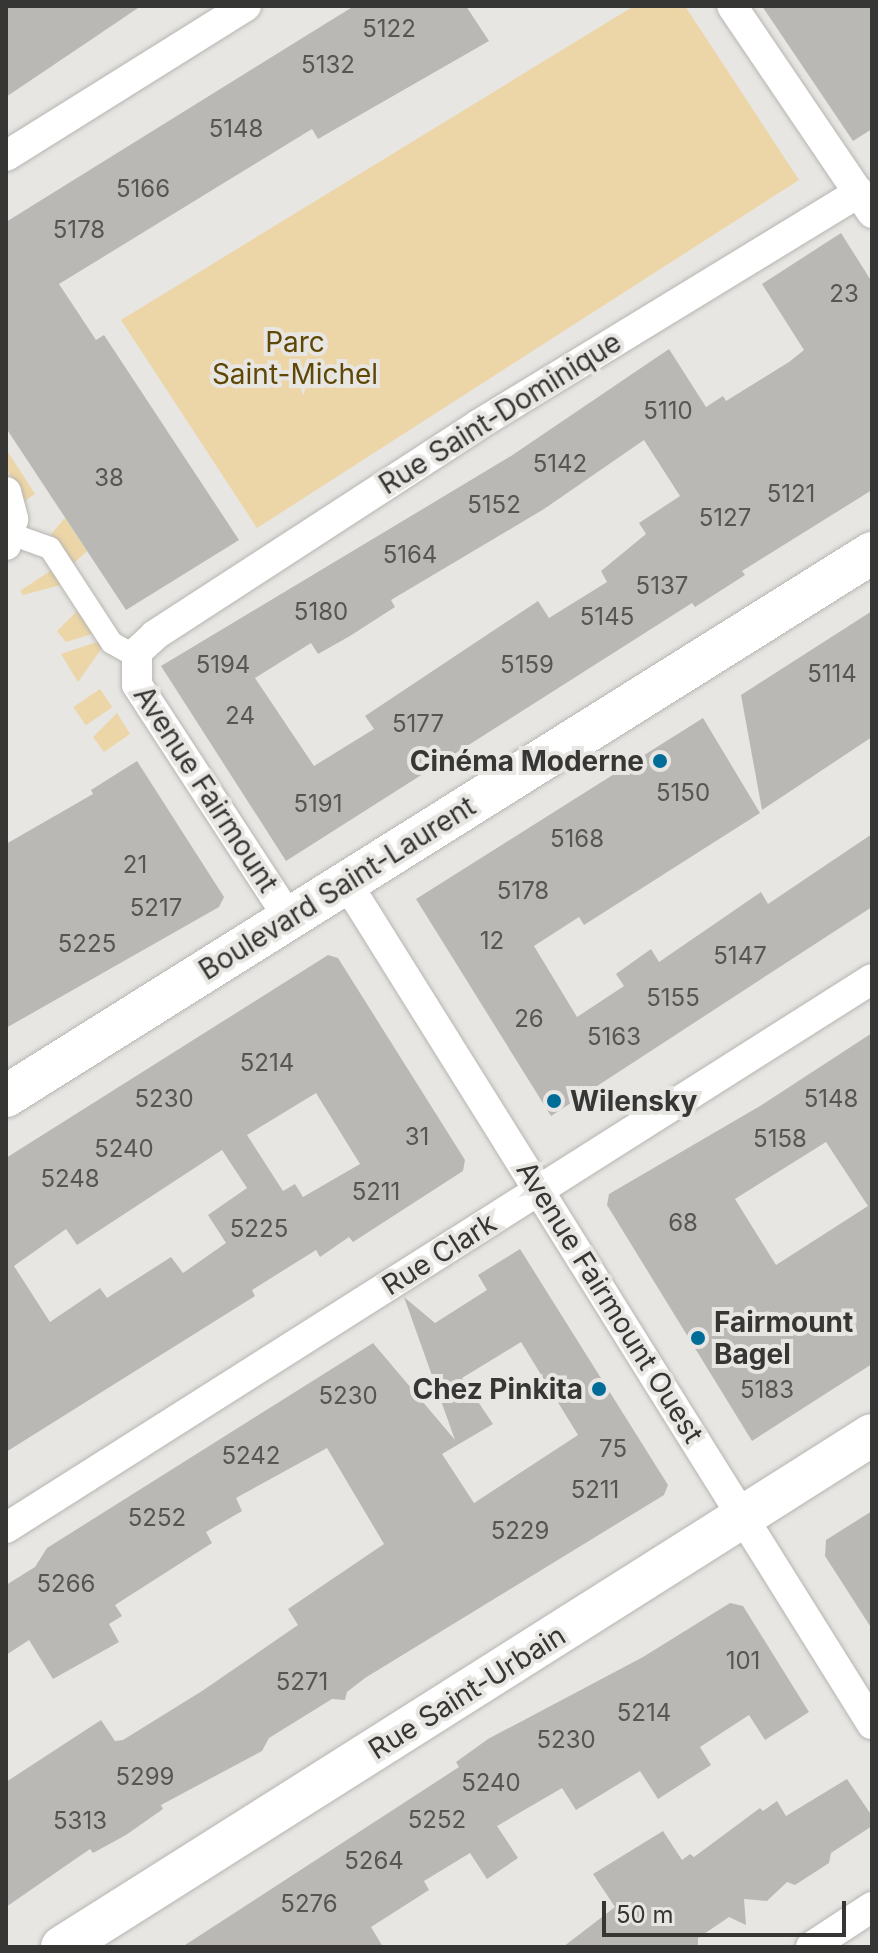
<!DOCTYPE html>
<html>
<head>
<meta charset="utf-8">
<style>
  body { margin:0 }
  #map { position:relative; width:878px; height:1953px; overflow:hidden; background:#e8e6e3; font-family:Inter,sans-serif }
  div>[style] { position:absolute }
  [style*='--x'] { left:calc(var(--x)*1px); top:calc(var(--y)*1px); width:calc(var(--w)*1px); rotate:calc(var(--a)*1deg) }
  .green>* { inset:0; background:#ecd5a7; transform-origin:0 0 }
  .building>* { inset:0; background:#bab8b5 }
  .roads { filter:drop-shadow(0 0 2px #b6b5b1) drop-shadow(0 0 2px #b6b5b1) }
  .pedestrian>* { height:22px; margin:-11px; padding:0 11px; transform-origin:11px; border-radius:11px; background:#fff }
  .minor>* { height:30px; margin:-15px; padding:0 15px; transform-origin:15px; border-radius:15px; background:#fff }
  .secondary>* { height:42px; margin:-21px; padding:0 21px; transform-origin:21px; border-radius:21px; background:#fff }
  .dots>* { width:22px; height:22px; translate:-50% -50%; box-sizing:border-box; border:4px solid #e8e6e3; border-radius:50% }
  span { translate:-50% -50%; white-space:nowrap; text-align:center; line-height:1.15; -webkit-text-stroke:8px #e8e6e3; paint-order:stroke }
  .number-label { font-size:24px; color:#575654 }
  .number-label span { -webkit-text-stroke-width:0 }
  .park-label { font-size:28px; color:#5f4705 }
  .street-label { font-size:28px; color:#363634 }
  .poi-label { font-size:28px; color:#363634; font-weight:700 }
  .right { translate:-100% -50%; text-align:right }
  .left { translate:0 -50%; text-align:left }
  .frame { position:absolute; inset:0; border:8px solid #363634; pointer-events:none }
  .scale { position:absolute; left:602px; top:1901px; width:244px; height:36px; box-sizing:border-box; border:4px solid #363634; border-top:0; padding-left:10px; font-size:24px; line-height:28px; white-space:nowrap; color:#363634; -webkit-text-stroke:6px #e8e6e3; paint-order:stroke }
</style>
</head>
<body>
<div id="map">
  <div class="green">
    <div style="clip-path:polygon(634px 6px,685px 6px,799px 180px,257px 528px,121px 320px)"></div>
    <div style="clip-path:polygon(6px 449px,35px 494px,23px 502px,6px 467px)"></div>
    <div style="clip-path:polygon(65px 518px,87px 551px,71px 566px,51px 534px)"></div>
    <div style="clip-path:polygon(53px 569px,65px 584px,23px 595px,20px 591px)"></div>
    <div style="clip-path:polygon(79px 609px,95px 633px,66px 642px,57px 631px)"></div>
    <div style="clip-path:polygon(100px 641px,104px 645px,78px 682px,61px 654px)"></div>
    <div style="left:100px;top:689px;width:22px;height:32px;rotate:56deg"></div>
    <div style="clip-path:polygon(117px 713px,130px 734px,104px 752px,93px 737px)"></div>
  </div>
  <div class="building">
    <div style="clip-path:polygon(6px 6px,141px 6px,6px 97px)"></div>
    <div style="clip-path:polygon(354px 6px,466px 6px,489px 41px,318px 139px,312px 129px,59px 284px,96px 340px,104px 335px,239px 540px,126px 610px,6px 428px,6px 222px)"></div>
    <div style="clip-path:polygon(762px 6px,872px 6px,872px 129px,853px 141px)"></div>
    <div style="clip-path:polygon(evenodd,841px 233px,872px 282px,872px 490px,742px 571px,745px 575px,695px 607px,692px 603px,286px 861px,161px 666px,511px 456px,669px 349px,706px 407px,723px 396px,726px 401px,789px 362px,804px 350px,762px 284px,841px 233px,644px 440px,680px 496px,639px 523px,646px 534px,601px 571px,607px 582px,549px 618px,538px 601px,365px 716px,374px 729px,314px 766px,255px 678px,311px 643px,318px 654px,350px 636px,395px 607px,391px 600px,544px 509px,644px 440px)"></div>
    <div style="clip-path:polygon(872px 611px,872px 737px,762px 810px,741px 695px)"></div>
    <div style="clip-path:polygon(703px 718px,760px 813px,584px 925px,579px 917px,534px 946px,577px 1017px,624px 986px,616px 974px,651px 949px,659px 962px,761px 892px,768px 904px,872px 834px,872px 907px,551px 1116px,416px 899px)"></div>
    <div style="clip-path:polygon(137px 761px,224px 897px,219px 907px,6px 1028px,6px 844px,93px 794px,91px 790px)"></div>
    <div style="clip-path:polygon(evenodd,328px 955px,338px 958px,465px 1160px,463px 1171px,353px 1242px,349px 1237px,320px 1257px,316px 1250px,252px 1290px,255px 1296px,6px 1452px,6px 1158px,328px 955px,316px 1093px,360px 1164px,303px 1197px,295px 1184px,283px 1191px,247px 1135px,316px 1093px,328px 955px,222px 1150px,247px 1188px,208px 1215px,226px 1243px,183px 1273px,171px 1257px,107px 1298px,100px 1288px,50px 1322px,14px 1266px,66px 1229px,77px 1245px,222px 1150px)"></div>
    <div style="clip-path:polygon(evenodd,872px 1033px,872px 1364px,752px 1441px,607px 1205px,609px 1194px,760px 1106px,872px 1033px,826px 1142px,868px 1206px,776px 1265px,735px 1199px,826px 1142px)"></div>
    <div style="clip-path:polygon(evenodd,520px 1249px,668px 1485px,664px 1495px,365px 1678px,347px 1692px,345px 1700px,332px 1699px,269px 1738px,262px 1751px,161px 1805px,163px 1809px,126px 1835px,93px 1853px,90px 1849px,6px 1907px,6px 1782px,101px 1720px,115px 1741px,123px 1740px,202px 1691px,298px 1625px,288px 1609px,384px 1544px,327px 1448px,236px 1498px,242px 1511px,206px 1532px,212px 1543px,115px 1605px,122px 1616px,109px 1624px,119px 1642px,53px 1679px,29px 1640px,6px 1655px,6px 1585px,35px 1567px,47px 1548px,373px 1343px,455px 1440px,404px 1297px,435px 1323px,487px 1290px,478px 1275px,520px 1249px,521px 1342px,578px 1435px,474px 1503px,442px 1454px,493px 1424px,462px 1378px,521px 1342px)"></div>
    <div style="clip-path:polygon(872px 1511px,872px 1629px,825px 1556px,826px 1540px)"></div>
    <div style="clip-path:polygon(730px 1603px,743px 1606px,809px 1712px,765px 1740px,749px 1715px,700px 1747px,711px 1765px,658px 1799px,640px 1771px,576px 1810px,562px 1788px,497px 1826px,518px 1858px,487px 1879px,470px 1853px,424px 1881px,429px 1890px,371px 1927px,383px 1947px,182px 1947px,459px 1767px,456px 1762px,488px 1739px,643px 1657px)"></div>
    <div style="clip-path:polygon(847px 1779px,872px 1816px,872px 1826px,831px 1853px,829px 1863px,795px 1885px,787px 1882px,767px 1901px,744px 1899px,746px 1925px,729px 1917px,698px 1938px,698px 1947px,563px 1947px,615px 1907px,593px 1874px,663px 1831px,682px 1860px,690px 1854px,694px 1857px,760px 1808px,763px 1811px,777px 1801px,786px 1816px)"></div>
  </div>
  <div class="roads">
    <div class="pedestrian">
      <div style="--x:11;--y:534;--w:41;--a:19.7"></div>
      <div style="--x:50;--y:548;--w:113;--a:56.9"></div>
      <div style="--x:112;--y:643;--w:26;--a:29"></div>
    </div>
    <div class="minor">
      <div style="--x:732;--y:6;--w:250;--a:55.9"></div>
      <div style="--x:6;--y:156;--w:283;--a:-32"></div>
      <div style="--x:6;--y:492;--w:28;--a:75"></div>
      <div style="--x:13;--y:519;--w:27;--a:105"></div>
      <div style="--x:346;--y:882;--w:993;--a:58.01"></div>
      <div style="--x:289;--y:918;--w:278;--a:-123.1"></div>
      <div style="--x:137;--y:685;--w:33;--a:-90"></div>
      <div style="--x:137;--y:652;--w:25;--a:-43"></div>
      <div style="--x:155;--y:635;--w:385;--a:-33"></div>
      <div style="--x:478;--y:425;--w:447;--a:-31.4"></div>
      <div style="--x:6;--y:1528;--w:1025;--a:-32.37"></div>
      <div style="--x:811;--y:1947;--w:73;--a:-33.3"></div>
    </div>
    <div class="secondary">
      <div style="--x:6;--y:1096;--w:1022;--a:-32.09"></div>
      <div style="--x:62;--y:1947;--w:958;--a:-32.3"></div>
    </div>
  </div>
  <div class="dots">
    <div style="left:660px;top:761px;background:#006d99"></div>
    <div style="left:554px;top:1101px;background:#006d99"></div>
    <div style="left:698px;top:1338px;background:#006d99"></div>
    <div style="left:599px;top:1389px;background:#006d99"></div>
  </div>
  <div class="number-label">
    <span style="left:389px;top:29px">5122</span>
    <span style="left:328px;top:65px">5132</span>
    <span style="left:236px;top:129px">5148</span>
    <span style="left:143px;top:189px">5166</span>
    <span style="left:79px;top:230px">5178</span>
    <span style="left:844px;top:294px">23</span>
    <span style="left:668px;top:411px">5110</span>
    <span style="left:560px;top:464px">5142</span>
    <span style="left:109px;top:478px">38</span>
    <span style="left:791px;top:494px">5121</span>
    <span style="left:494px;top:505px">5152</span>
    <span style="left:725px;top:518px">5127</span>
    <span style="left:410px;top:555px">5164</span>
    <span style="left:662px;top:586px">5137</span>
    <span style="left:321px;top:612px">5180</span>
    <span style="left:607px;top:617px">5145</span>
    <span style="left:223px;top:665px">5194</span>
    <span style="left:527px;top:665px">5159</span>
    <span style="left:832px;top:674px">5114</span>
    <span style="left:240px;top:716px">24</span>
    <span style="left:418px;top:724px">5177</span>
    <span style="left:683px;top:793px">5150</span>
    <span style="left:318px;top:804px">5191</span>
    <span style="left:577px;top:839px">5168</span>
    <span style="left:135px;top:865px">21</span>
    <span style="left:523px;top:891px">5178</span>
    <span style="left:156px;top:908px">5217</span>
    <span style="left:492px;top:941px">12</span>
    <span style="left:87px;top:944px">5225</span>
    <span style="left:740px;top:956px">5147</span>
    <span style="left:673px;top:998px">5155</span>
    <span style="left:529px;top:1019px">26</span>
    <span style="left:614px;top:1037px">5163</span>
    <span style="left:267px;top:1063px">5214</span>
    <span style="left:164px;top:1099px">5230</span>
    <span style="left:831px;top:1099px">5148</span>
    <span style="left:417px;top:1137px">31</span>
    <span style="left:780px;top:1139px">5158</span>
    <span style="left:124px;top:1149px">5240</span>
    <span style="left:70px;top:1179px">5248</span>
    <span style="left:376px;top:1192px">5211</span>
    <span style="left:683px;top:1223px">68</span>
    <span style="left:259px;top:1229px">5225</span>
    <span style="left:767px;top:1390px">5183</span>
    <span style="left:348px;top:1396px">5230</span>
    <span style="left:613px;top:1449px">75</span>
    <span style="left:251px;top:1456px">5242</span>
    <span style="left:595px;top:1490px">5211</span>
    <span style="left:157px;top:1518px">5252</span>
    <span style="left:520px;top:1531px">5229</span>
    <span style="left:66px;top:1584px">5266</span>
    <span style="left:743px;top:1661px">101</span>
    <span style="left:302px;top:1682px">5271</span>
    <span style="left:644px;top:1713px">5214</span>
    <span style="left:566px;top:1740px">5230</span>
    <span style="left:145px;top:1777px">5299</span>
    <span style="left:491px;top:1783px">5240</span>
    <span style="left:437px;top:1820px">5252</span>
    <span style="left:80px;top:1821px">5313</span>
    <span style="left:374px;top:1861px">5264</span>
    <span style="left:309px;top:1904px">5276</span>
  </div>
  <div class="park-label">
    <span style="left:295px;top:358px">Parc<br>Saint-Michel</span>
  </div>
  <div class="street-label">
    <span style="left:500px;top:413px;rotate:-32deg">Rue Saint-Dominique</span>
    <span style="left:206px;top:789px;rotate:57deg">Avenue Fairmount</span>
    <span style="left:337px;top:888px;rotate:-32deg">Boulevard Saint-Laurent</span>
    <span style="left:439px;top:1254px;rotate:-32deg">Rue Clark</span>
    <span style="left:610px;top:1302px;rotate:58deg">Avenue Fairmount Ouest</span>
    <span style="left:467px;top:1692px;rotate:-32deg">Rue Saint-Urbain</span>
  </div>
  <div class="poi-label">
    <span class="right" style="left:644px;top:761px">Cinéma Moderne</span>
    <span class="left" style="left:570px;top:1101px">Wilensky</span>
    <span class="left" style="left:714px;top:1338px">Fairmount<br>Bagel</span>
    <span class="right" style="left:583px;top:1389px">Chez Pinkita</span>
  </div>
  <div class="frame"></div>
  <div class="scale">50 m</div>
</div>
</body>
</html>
